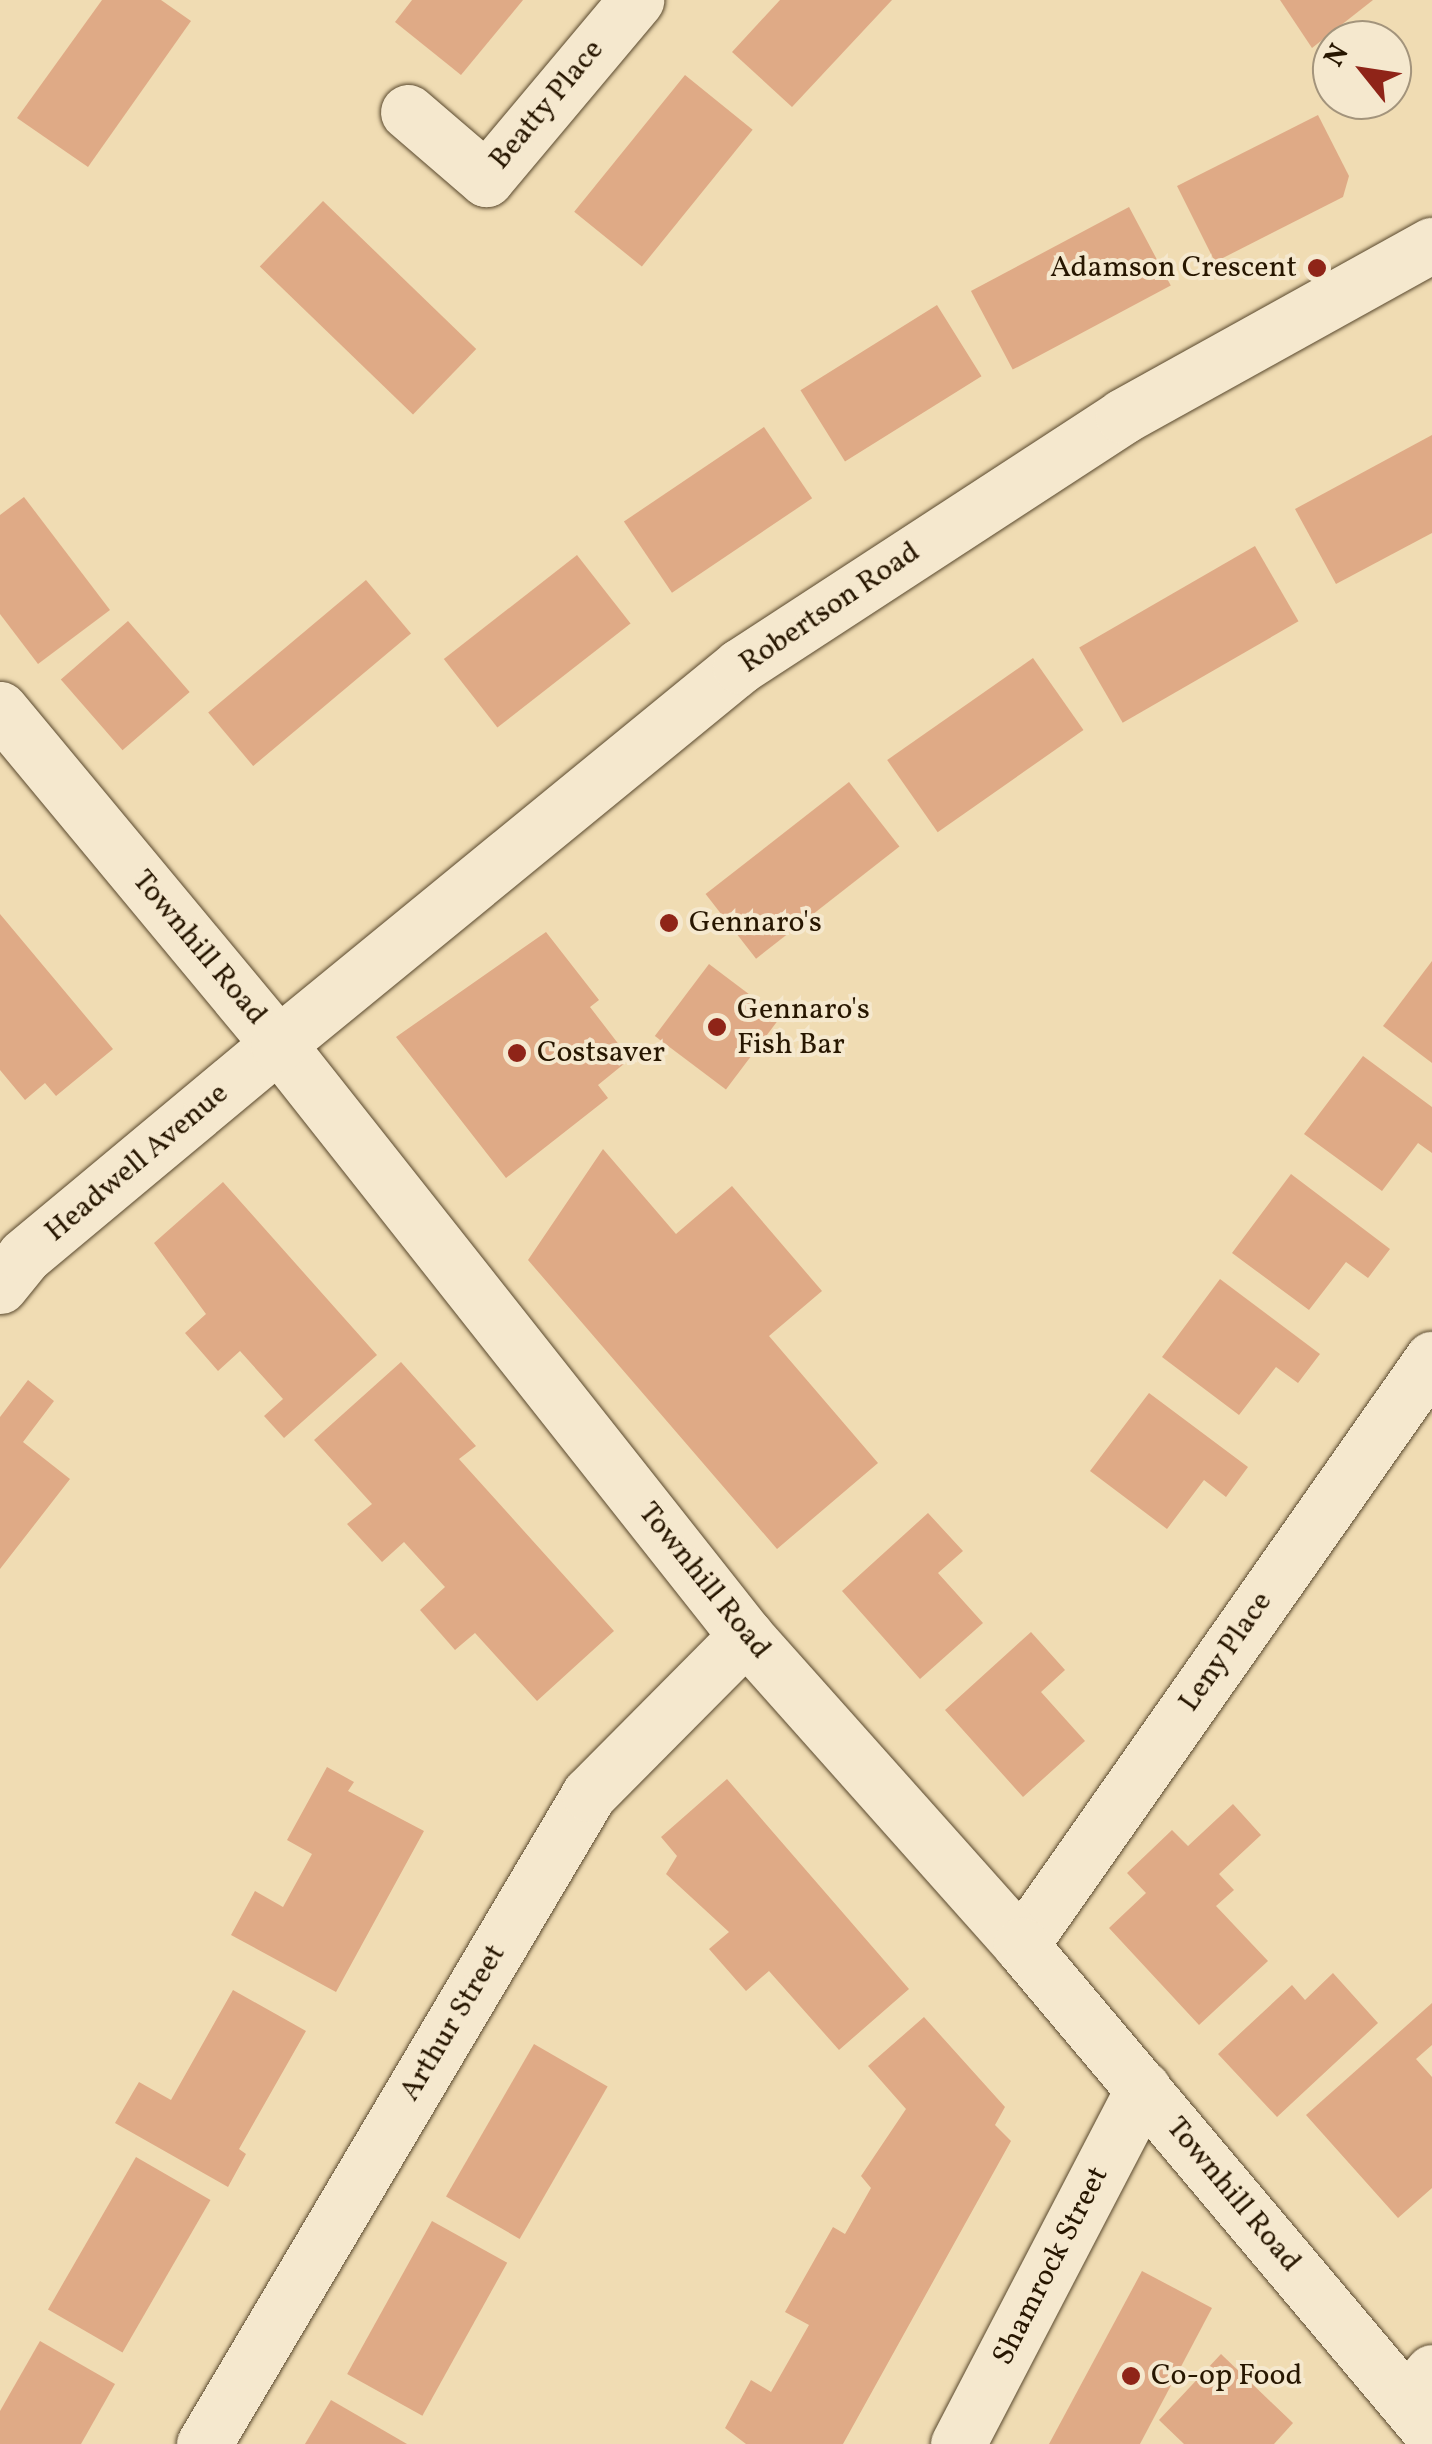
<!DOCTYPE html>
<html>
<head>
<meta charset="utf-8">
<style>
  body { margin:0 }
  #map { position:relative; width:1432px; height:2444px; overflow:hidden; background:#f0dcb3; font-family:Vollkorn,serif }
  div>[style] { position:absolute }
  [style*='--x'] { left:calc(var(--x)*1px); top:calc(var(--y)*1px); width:calc(var(--w)*1px); rotate:calc(var(--a)*1deg) }
  .building>* { inset:0; background:#dfaa86; transform-origin:0 0 }
  .roads { filter:drop-shadow(0 0 2px #59482d) drop-shadow(0 0 2px #59482d) }
  .street>* { height:55px; margin:-27.5px; padding:0 27.5px; transform-origin:27.5px; border-radius:27.5px; background:#f5e8ce }
  .secondary>* { height:55px; margin:-27.5px; padding:0 27.5px; transform-origin:27.5px; border-radius:27.5px; background:#f5e8ce }
  .dots>* { width:28px; height:28px; translate:-50% -50%; box-sizing:border-box; border:5px solid #f5e8ce; border-radius:50% }
  span { translate:-50% -50%; white-space:nowrap; text-align:center; line-height:1.15; -webkit-text-stroke:8px #f5e8ce; paint-order:stroke }
  .street-label { font-size:30px; color:#271600 }
  .poi-label { font-size:30px; color:#271600 }
  .right { translate:-100% -50%; text-align:right }
  .left { translate:0 -50%; text-align:left }
  .north { position:absolute; left:1312px; top:20px; width:100px; height:100px; box-sizing:border-box; background:#f5e8ce; border:2px solid #a3947c; border-radius:50%; rotate:300deg; font-size:28px; font-weight:700; line-height:40px; text-align:center; color:#271600 }
  .north::after { content:''; display:block; margin:auto; width:35px; height:45px; background:#8f2418; clip-path:polygon(50% 0,100% 100%,50% 72%,0 100%) }
</style>
</head>
<body>
<div id="map">
  <div class="building">
    <div style="clip-path:polygon(102px 0,161px 0,191px 21px,88px 167px,17px 118px)"></div>
    <div style="clip-path:polygon(412px 0,523px 0,461px 75px,395px 22px)"></div>
    <div style="clip-path:polygon(780px 0,892px 0,792px 107px,732px 52px)"></div>
    <div style="clip-path:polygon(1280px 0,1373px 0,1312px 48px)"></div>
    <div style="left:685px;top:75px;width:87px;height:176px;rotate:39deg"></div>
    <div style="clip-path:polygon(1318px 115px,1349px 176px,1343px 197px,1215px 262px,1177px 186px)"></div>
    <div style="left:323px;top:201px;width:213px;height:91px;rotate:44deg"></div>
    <div style="left:1129px;top:207px;width:89px;height:179px;rotate:62deg"></div>
    <div style="left:937px;top:305px;width:84px;height:161px;rotate:58deg"></div>
    <div style="left:764px;top:427px;width:86px;height:169px;rotate:56deg"></div>
    <div style="clip-path:polygon(1432px 435px,1432px 533px,1336px 584px,1295px 509px)"></div>
    <div style="clip-path:polygon(24px 497px,110px 610px,38px 664px,0 614px,0 515px)"></div>
    <div style="left:1255px;top:546px;width:87px;height:203px;rotate:60deg"></div>
    <div style="left:577px;top:555px;width:87px;height:169px;rotate:52deg"></div>
    <div style="left:366px;top:580px;width:70px;height:206px;rotate:50deg"></div>
    <div style="left:128px;top:621px;width:94px;height:89px;rotate:49deg"></div>
    <div style="left:1033px;top:658px;width:88px;height:178px;rotate:55deg"></div>
    <div style="left:849px;top:782px;width:82px;height:182px;rotate:52deg"></div>
    <div style="clip-path:polygon(0 914px,113px 1049px,56px 1096px,45px 1083px,25px 1100px,0 1070px)"></div>
    <div style="clip-path:polygon(546px 932px,599px 1000px,590px 1007px,630px 1059px,598px 1085px,608px 1098px,506px 1178px,396px 1037px)"></div>
    <div style="clip-path:polygon(1432px 961px,1432px 1063px,1383px 1026px)"></div>
    <div style="left:709px;top:964px;width:89px;height:90px;rotate:37deg"></div>
    <div style="clip-path:polygon(1363px 1056px,1432px 1107px,1432px 1153px,1418px 1143px,1382px 1191px,1304px 1134px)"></div>
    <div style="clip-path:polygon(603px 1149px,676px 1234px,732px 1186px,822px 1291px,769px 1336px,878px 1463px,777px 1549px,528px 1260px)"></div>
    <div style="clip-path:polygon(1291px 1174px,1390px 1249px,1368px 1278px,1346px 1262px,1309px 1310px,1232px 1253px)"></div>
    <div style="clip-path:polygon(223px 1182px,377px 1355px,284px 1438px,264px 1416px,283px 1399px,240px 1351px,218px 1371px,185px 1333px,206px 1314px,154px 1243px)"></div>
    <div style="clip-path:polygon(1220px 1279px,1320px 1354px,1298px 1383px,1276px 1367px,1239px 1415px,1162px 1357px)"></div>
    <div style="clip-path:polygon(401px 1362px,476px 1446px,459px 1459px,614px 1631px,537px 1701px,475px 1633px,455px 1650px,420px 1610px,445px 1587px,404px 1542px,382px 1562px,347px 1524px,372px 1504px,314px 1440px)"></div>
    <div style="clip-path:polygon(28px 1380px,54px 1401px,23px 1442px,70px 1479px,0 1569px,0 1417px)"></div>
    <div style="clip-path:polygon(1149px 1393px,1248px 1467px,1226px 1497px,1204px 1480px,1167px 1529px,1090px 1471px)"></div>
    <div style="clip-path:polygon(928px 1513px,963px 1551px,938px 1573px,983px 1623px,920px 1679px,842px 1591px)"></div>
    <div style="clip-path:polygon(1031px 1632px,1065px 1670px,1041px 1692px,1085px 1741px,1023px 1797px,945px 1710px)"></div>
    <div style="clip-path:polygon(327px 1767px,354px 1782px,348px 1791px,424px 1831px,336px 1992px,231px 1935px,255px 1891px,283px 1907px,312px 1854px,287px 1840px)"></div>
    <div style="clip-path:polygon(727px 1779px,909px 1989px,839px 2050px,769px 1971px,746px 1991px,709px 1949px,729px 1932px,666px 1874px,677px 1856px,661px 1837px)"></div>
    <div style="clip-path:polygon(1233px 1804px,1261px 1835px,1219px 1874px,1234px 1890px,1216px 1906px,1268px 1961px,1199px 2025px,1109px 1928px,1146px 1893px,1127px 1873px,1172px 1830px,1188px 1846px)"></div>
    <div style="clip-path:polygon(1333px 1973px,1378px 2023px,1277px 2117px,1218px 2054px,1292px 1985px,1305px 2000px)"></div>
    <div style="clip-path:polygon(233px 1990px,306px 2031px,239px 2149px,246px 2154px,228px 2187px,115px 2123px,139px 2082px,171px 2100px)"></div>
    <div style="clip-path:polygon(1432px 2003px,1432px 2045px,1416px 2059px,1432px 2077px,1432px 2188px,1398px 2218px,1306px 2115px)"></div>
    <div style="clip-path:polygon(924px 2017px,1005px 2107px,995px 2125px,1011px 2141px,843px 2444px,746px 2444px,725px 2428px,751px 2380px,771px 2392px,809px 2325px,785px 2312px,833px 2227px,845px 2234px,871px 2188px,861px 2176px,906px 2109px,868px 2066px)"></div>
    <div style="left:534px;top:2044px;width:85px;height:176px;rotate:30deg"></div>
    <div style="left:136px;top:2157px;width:86px;height:176px;rotate:30deg"></div>
    <div style="left:432px;top:2221px;width:86px;height:175px;rotate:29deg"></div>
    <div style="clip-path:polygon(1142px 2271px,1212px 2308px,1140px 2444px,1049px 2444px)"></div>
    <div style="clip-path:polygon(40px 2341px,115px 2384px,81px 2444px,0 2444px,0 2411px)"></div>
    <div style="clip-path:polygon(1221px 2354px,1293px 2423px,1274px 2444px,1184px 2444px,1159px 2420px)"></div>
    <div style="clip-path:polygon(331px 2400px,407px 2444px,305px 2444px)"></div>
  </div>
  <div class="roads">
    <div class="street">
      <div style="--x:408;--y:112;--w:103;--a:40.7"></div>
      <div style="--x:486;--y:179;--w:234;--a:-50"></div>
      <div style="--x:0;--y:1286;--w:38;--a:-51"></div>
      <div style="--x:24;--y:1256;--w:331;--a:-39.8"></div>
      <div style="--x:1021;--y:1945;--w:716;--a:-54.96"></div>
      <div style="--x:1407;--y:2402;--w:39;--a:-50"></div>
      <div style="--x:958;--y:2444;--w:401;--a:-62.5"></div>
    </div>
    <div class="secondary">
      <div style="--x:0;--y:709;--w:435;--a:50.3"></div>
      <div style="--x:278;--y:1044;--w:755;--a:51.67"></div>
      <div style="--x:746;--y:1636;--w:414;--a:48.3"></div>
      <div style="--x:1021;--y:1945;--w:638;--a:49.9"></div>
      <div style="--x:278;--y:1044;--w:597;--a:-39.29"></div>
      <div style="--x:740;--y:666;--w:457;--a:-33.1"></div>
      <div style="--x:1123;--y:416;--w:353;--a:-29"></div>
      <div style="--x:204;--y:2444;--w:755;--a:-59.36"></div>
      <div style="--x:589;--y:1794;--w:223;--a:-45.2"></div>
    </div>
  </div>
  <div class="dots">
    <div style="left:1317px;top:268px;background:#8f2418"></div>
    <div style="left:669px;top:923px;background:#8f2418"></div>
    <div style="left:717px;top:1027px;background:#8f2418"></div>
    <div style="left:517px;top:1053px;background:#8f2418"></div>
    <div style="left:1131px;top:2376px;background:#8f2418"></div>
  </div>
  <div class="street-label">
    <span style="left:547px;top:105px;rotate:-50deg">Beatty Place</span>
    <span style="left:830px;top:608px;rotate:-34deg">Robertson Road</span>
    <span style="left:199px;top:948px;rotate:50deg">Townhill Road</span>
    <span style="left:137px;top:1163px;rotate:-40deg">Headwell Avenue</span>
    <span style="left:704px;top:1581px;rotate:51deg">Townhill Road</span>
    <span style="left:1226px;top:1652px;rotate:-55deg">Leny Place</span>
    <span style="left:453px;top:2023px;rotate:-59deg">Arthur Street</span>
    <span style="left:1233px;top:2195px;rotate:50deg">Townhill Road</span>
    <span style="left:1051px;top:2266px;rotate:-63deg">Shamrock Street</span>
  </div>
  <div class="poi-label">
    <span class="right" style="left:1297px;top:268px">Adamson Crescent</span>
    <span class="left" style="left:689px;top:923px">Gennaro's</span>
    <span class="left" style="left:737px;top:1027px">Gennaro's<br>Fish Bar</span>
    <span class="left" style="left:537px;top:1053px">Costsaver</span>
    <span class="left" style="left:1151px;top:2376px">Co-op Food</span>
  </div>
  <div class="north">N</div>
</div>
</body>
</html>
